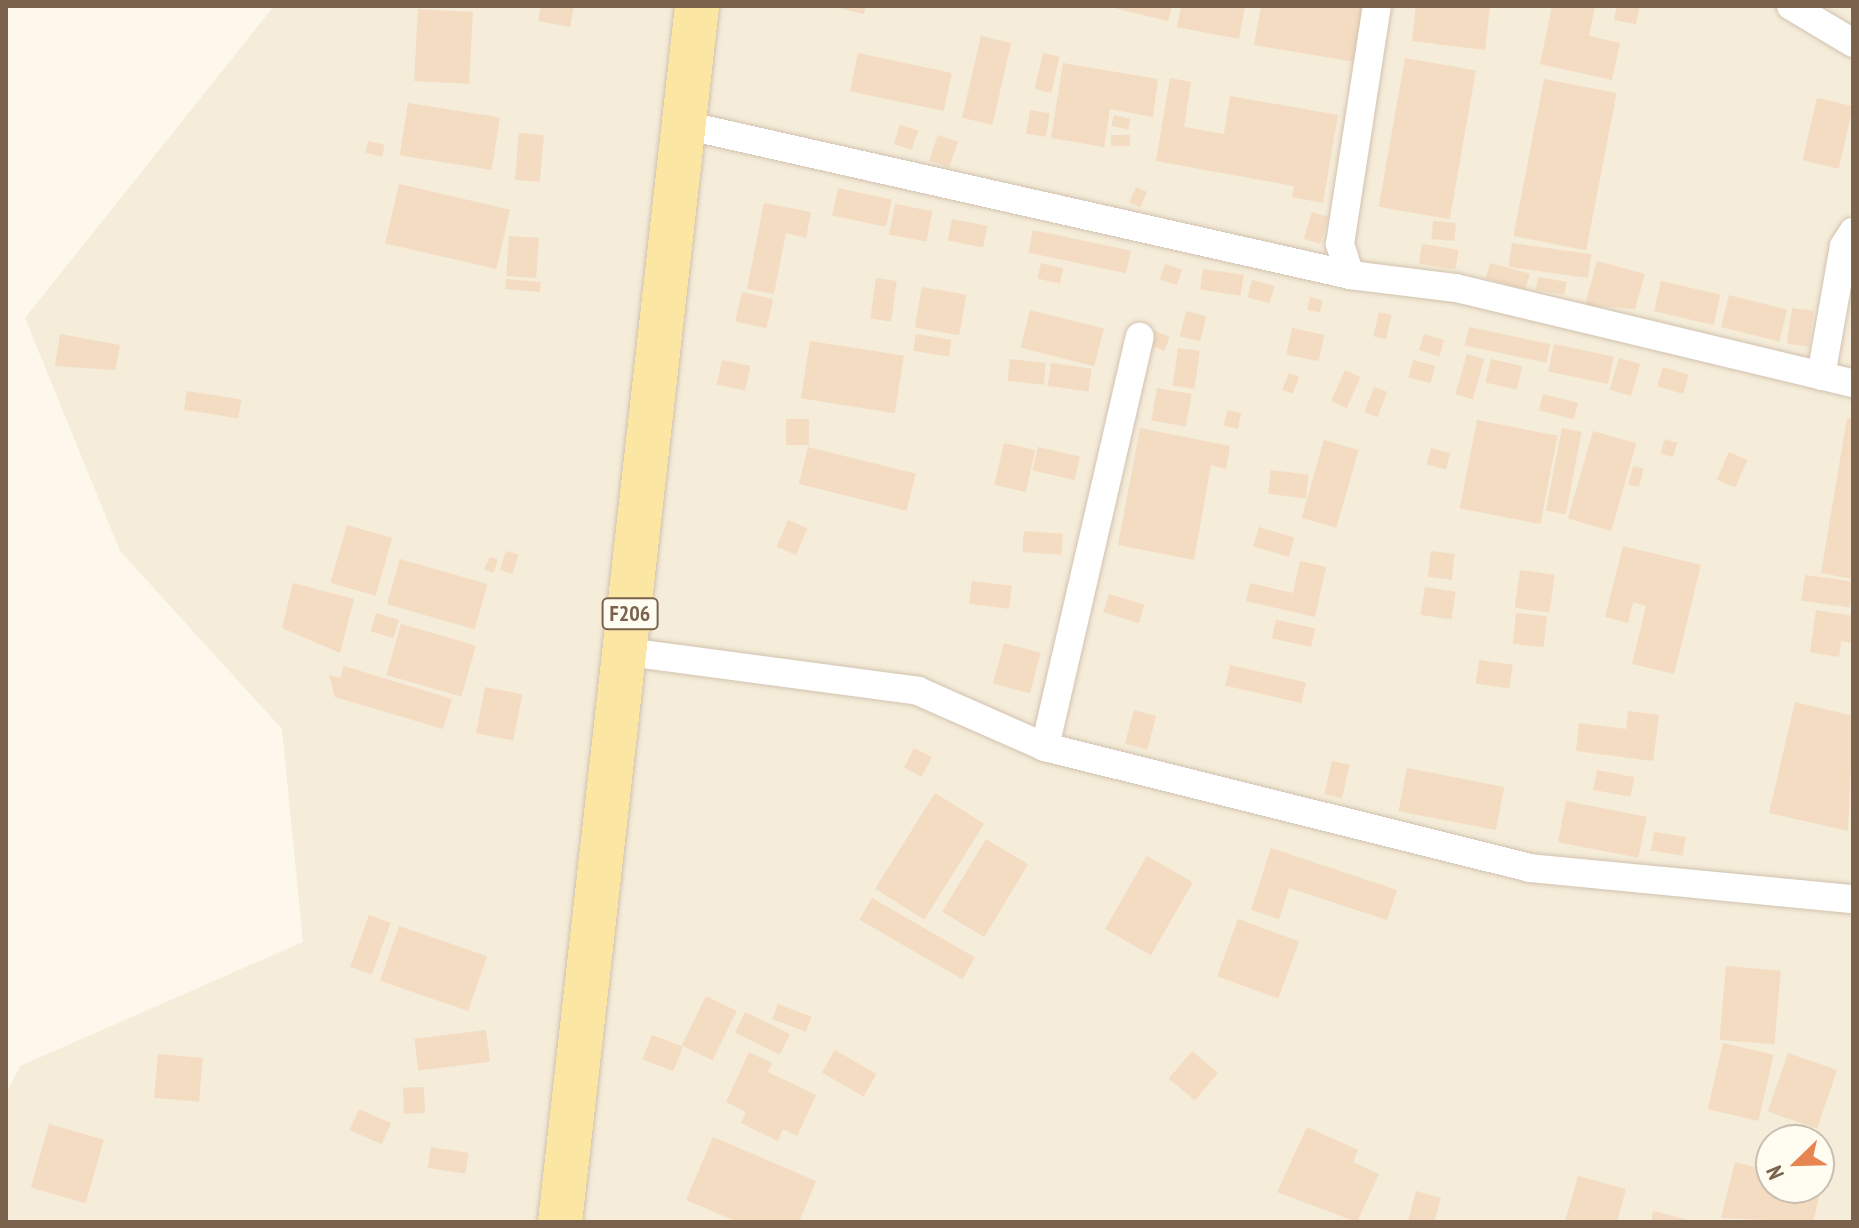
<!DOCTYPE html>
<html>
<head>
<meta charset="utf-8">
<style>
  body { margin:0 }
  #map { position:relative; width:1859px; height:1228px; overflow:hidden; background:#fdf8eb; font-family:"PT Sans Narrow",sans-serif }
  div>[style] { position:absolute }
  [style*='--x'] { left:calc(var(--x)*1px); top:calc(var(--y)*1px); width:calc(var(--w)*1px); rotate:calc(var(--a)*1deg) }
  .residential>* { inset:0; background:#f5ecd9 }
  .building>* { inset:0; background:#f3dcc2; transform-origin:0 0 }
  .roads { filter:drop-shadow(0 0 2px #d1c2af) drop-shadow(0 0 2px #d1c2af) }
  .street>* { height:28px; margin:-14px; padding:0 14px; transform-origin:14px; border-radius:14px; background:#fff }
  .primary>* { height:44px; margin:-22px; padding:0 22px; transform-origin:22px; border-radius:22px; background:#fbe6a4 }
  span { translate:-50% -50%; white-space:nowrap; text-align:center; line-height:1.15; -webkit-text-stroke:8px #fffcf2; paint-order:stroke }
  .shield-label span { padding:2px 6px; background:#fffcf2; border:2px solid; border-radius:6px; -webkit-text-stroke-width:0 }
  .shield-label { font-size:22px; color:#7a624d; font-weight:700 }
  .frame { position:absolute; inset:0; border:8px solid #7a624d; pointer-events:none }
  .north { position:absolute; left:1755px; top:1124px; width:80px; height:80px; box-sizing:border-box; background:#fffcf2; border:2px solid #cabeb0; border-radius:50%; rotate:247deg; font-size:22px; font-weight:700; line-height:32px; text-align:center; color:#7a624d }
  .north::after { content:''; display:block; margin:auto; width:28px; height:36px; background:#e78550; clip-path:polygon(50% 0,100% 100%,50% 72%,0 100%) }
</style>
</head>
<body>
<div id="map">
  <div class="residential">
    <div style="clip-path:polygon(evenodd,274px 6px,1853px 6px,1853px 1222px,6px 1222px,6px 1094px,20px 1066px,303px 942px,282px 729px,120px 551px,25px 318px,274px 6px,1771px 1140px,1819px 1140px,1819px 1188px,1771px 1188px,1771px 1140px)"></div>
  </div>
  <div class="building">
    <div style="clip-path:polygon(541px 6px,574px 6px,570px 27px,538px 21px)"></div>
    <div style="clip-path:polygon(830px 6px,866px 6px,864px 14px)"></div>
    <div style="clip-path:polygon(1106px 6px,1172px 6px,1168px 21px)"></div>
    <div style="clip-path:polygon(1181px 6px,1245px 6px,1239px 39px,1177px 27px)"></div>
    <div style="clip-path:polygon(1261px 6px,1364px 6px,1355px 62px,1254px 45px)"></div>
    <div style="clip-path:polygon(1416px 6px,1490px 6px,1485px 50px,1412px 41px)"></div>
    <div style="clip-path:polygon(1552px 6px,1595px 6px,1589px 36px,1620px 43px,1612px 80px,1540px 64px)"></div>
    <div style="clip-path:polygon(1617px 6px,1640px 6px,1636px 24px,1614px 20px)"></div>
    <div style="left:418px;top:9px;width:55px;height:72px;rotate:3deg"></div>
    <div style="left:981px;top:36px;width:31px;height:84px;rotate:13deg"></div>
    <div style="left:858px;top:53px;width:96px;height:39px;rotate:12deg"></div>
    <div style="left:1043px;top:53px;width:17px;height:37px;rotate:13deg"></div>
    <div style="left:1405px;top:58px;width:72px;height:151px;rotate:10deg"></div>
    <div style="clip-path:polygon(1063px 63px,1158px 79px,1153px 117px,1110px 109px,1104px 147px,1051px 138px)"></div>
    <div style="clip-path:polygon(1170px 78px,1191px 82px,1184px 127px,1224px 134px,1230px 96px,1338px 115px,1323px 203px,1292px 197px,1294px 186px,1156px 161px)"></div>
    <div style="left:1544px;top:79px;width:74px;height:160px;rotate:11deg"></div>
    <div style="left:1817px;top:98px;width:37px;height:64px;rotate:13deg"></div>
    <div style="left:408px;top:103px;width:93px;height:53px;rotate:9deg"></div>
    <div style="left:1030px;top:110px;width:20px;height:24px;rotate:9deg"></div>
    <div style="left:1114px;top:115px;width:17px;height:11px;rotate:13deg"></div>
    <div style="left:900px;top:125px;width:19px;height:20px;rotate:18deg"></div>
    <div style="left:519px;top:133px;width:25px;height:47px;rotate:5deg"></div>
    <div style="left:938px;top:135px;width:21px;height:27px;rotate:19deg"></div>
    <div style="left:1111px;top:135px;width:19px;height:11px"></div>
    <div style="left:368px;top:141px;width:17px;height:12px;rotate:13deg"></div>
    <div style="left:399px;top:184px;width:114px;height:61px;rotate:13deg"></div>
    <div style="left:1136px;top:187px;width:12px;height:17px;rotate:24deg"></div>
    <div style="left:838px;top:188px;width:55px;height:28px;rotate:12deg"></div>
    <div style="clip-path:polygon(764px 203px,811px 212px,806px 238px,786px 233px,774px 294px,747px 289px)"></div>
    <div style="left:895px;top:204px;width:38px;height:31px;rotate:11deg"></div>
    <div style="left:1312px;top:212px;width:17px;height:28px;rotate:17deg"></div>
    <div style="left:952px;top:219px;width:36px;height:22px;rotate:11deg"></div>
    <div style="left:1433px;top:221px;width:23px;height:18px;rotate:5deg"></div>
    <div style="left:1033px;top:230px;width:100px;height:23px;rotate:12deg"></div>
    <div style="left:509px;top:236px;width:30px;height:40px;rotate:4deg"></div>
    <div style="left:1512px;top:243px;width:80px;height:24px;rotate:8deg"></div>
    <div style="left:1422px;top:244px;width:37px;height:20px;rotate:9deg"></div>
    <div style="clip-path:polygon(1597px 261px,1645px 274px,1635px 309px,1585px 305px)"></div>
    <div style="left:1041px;top:263px;width:23px;height:16px;rotate:13deg"></div>
    <div style="left:1490px;top:263px;width:41px;height:16px;rotate:15deg"></div>
    <div style="left:1165px;top:264px;width:18px;height:16px;rotate:19deg"></div>
    <div style="left:1203px;top:269px;width:41px;height:21px;rotate:8deg"></div>
    <div style="left:1538px;top:277px;width:29px;height:13px;rotate:10deg"></div>
    <div style="left:876px;top:278px;width:21px;height:41px;rotate:8deg"></div>
    <div style="left:506px;top:279px;width:35px;height:10px;rotate:5deg"></div>
    <div style="left:1252px;top:280px;width:23px;height:18px;rotate:15deg"></div>
    <div style="left:1661px;top:281px;width:61px;height:31px;rotate:13deg"></div>
    <div style="left:922px;top:287px;width:45px;height:41px;rotate:10deg"></div>
    <div style="left:742px;top:292px;width:32px;height:30px;rotate:13deg"></div>
    <div style="left:1729px;top:295px;width:60px;height:33px;rotate:14deg"></div>
    <div style="left:1310px;top:297px;width:13px;height:13px;rotate:13deg"></div>
    <div style="left:1792px;top:308px;width:22px;height:36px;rotate:8deg"></div>
    <div style="left:1030px;top:310px;width:76px;height:39px;rotate:14deg"></div>
    <div style="left:1186px;top:311px;width:21px;height:26px;rotate:14deg"></div>
    <div style="left:1379px;top:312px;width:13px;height:25px;rotate:13deg"></div>
    <div style="left:1469px;top:327px;width:83px;height:19px;rotate:12deg"></div>
    <div style="left:1292px;top:328px;width:33px;height:27px;rotate:12deg"></div>
    <div style="left:1152px;top:330px;width:19px;height:15px;rotate:21deg"></div>
    <div style="clip-path:polygon(60px 334px,120px 345px,115px 370px,55px 366px)"></div>
    <div style="left:916px;top:334px;width:36px;height:17px;rotate:9deg"></div>
    <div style="left:1424px;top:334px;width:21px;height:17px;rotate:17deg"></div>
    <div style="left:810px;top:341px;width:95px;height:58px;rotate:9deg"></div>
    <div style="left:1554px;top:344px;width:61px;height:28px;rotate:12deg"></div>
    <div style="left:1178px;top:348px;width:22px;height:38px;rotate:8deg"></div>
    <div style="left:1467px;top:354px;width:18px;height:42px;rotate:16deg"></div>
    <div style="left:1619px;top:358px;width:22px;height:33px;rotate:16deg"></div>
    <div style="left:1010px;top:359px;width:36px;height:22px;rotate:6deg"></div>
    <div style="left:1491px;top:359px;width:32px;height:24px;rotate:13deg"></div>
    <div style="left:722px;top:360px;width:29px;height:25px;rotate:12deg"></div>
    <div style="left:1413px;top:360px;width:23px;height:18px;rotate:15deg"></div>
    <div style="left:1051px;top:363px;width:41px;height:23px;rotate:8deg"></div>
    <div style="left:1663px;top:367px;width:27px;height:20px;rotate:17deg"></div>
    <div style="left:1345px;top:370px;width:17px;height:34px;rotate:24deg"></div>
    <div style="left:1289px;top:373px;width:11px;height:18px;rotate:22deg"></div>
    <div style="left:1374px;top:387px;width:14px;height:27px;rotate:21deg"></div>
    <div style="left:1157px;top:388px;width:35px;height:33px;rotate:10deg"></div>
    <div style="left:187px;top:391px;width:55px;height:19px;rotate:9deg"></div>
    <div style="left:1543px;top:394px;width:36px;height:17px;rotate:14deg"></div>
    <div style="clip-path:polygon(1228px 410px,1241px 413px,1238px 429px,1223px 425px)"></div>
    <div style="clip-path:polygon(1847px 418px,1853px 419px,1853px 579px,1821px 573px)"></div>
    <div style="left:786px;top:419px;width:23px;height:26px"></div>
    <div style="left:1477px;top:420px;width:82px;height:90px;rotate:11deg"></div>
    <div style="clip-path:polygon(1140px 428px,1230px 446px,1226px 469px,1211px 465px,1194px 560px,1118px 545px)"></div>
    <div style="left:1562px;top:428px;width:20px;height:84px;rotate:11deg"></div>
    <div style="left:1593px;top:431px;width:45px;height:91px;rotate:16deg"></div>
    <div style="left:1665px;top:439px;width:13px;height:15px;rotate:18deg"></div>
    <div style="left:1324px;top:440px;width:36px;height:81px;rotate:16deg"></div>
    <div style="left:1004px;top:443px;width:32px;height:43px;rotate:13deg"></div>
    <div style="left:808px;top:447px;width:111px;height:38px;rotate:14deg"></div>
    <div style="left:1038px;top:447px;width:43px;height:24px;rotate:13deg"></div>
    <div style="left:1431px;top:448px;width:20px;height:17px;rotate:15deg"></div>
    <div style="left:1729px;top:452px;width:20px;height:30px;rotate:24deg"></div>
    <div style="left:1633px;top:466px;width:11px;height:19px;rotate:15deg"></div>
    <div style="left:1271px;top:470px;width:38px;height:24px;rotate:7deg"></div>
    <div style="left:788px;top:520px;width:21px;height:29px;rotate:23deg"></div>
    <div style="left:347px;top:525px;width:47px;height:60px;rotate:16deg"></div>
    <div style="left:1259px;top:527px;width:37px;height:20px;rotate:17deg"></div>
    <div style="left:1024px;top:531px;width:39px;height:21px;rotate:4deg"></div>
    <div style="clip-path:polygon(1623px 546px,1701px 565px,1674px 674px,1632px 664px,1646px 606px,1633px 602px,1628px 623px,1605px 617px)"></div>
    <div style="left:506px;top:551px;width:13px;height:20px;rotate:18deg"></div>
    <div style="left:1431px;top:551px;width:24px;height:26px;rotate:7deg"></div>
    <div style="clip-path:polygon(490px 557px,498px 560px,493px 573px,484px 569px)"></div>
    <div style="left:400px;top:559px;width:91px;height:47px;rotate:16deg"></div>
    <div style="clip-path:polygon(1300px 561px,1326px 567px,1315px 617px,1246px 601px,1250px 583px,1293px 593px)"></div>
    <div style="left:1520px;top:570px;width:35px;height:38px;rotate:8deg"></div>
    <div style="left:1805px;top:575px;width:49px;height:26px;rotate:8deg"></div>
    <div style="left:972px;top:581px;width:40px;height:23px;rotate:7deg"></div>
    <div style="clip-path:polygon(293px 583px,354px 599px,340px 653px,282px 628px)"></div>
    <div style="left:1425px;top:587px;width:31px;height:28px;rotate:9deg"></div>
    <div style="left:1109px;top:594px;width:37px;height:19px;rotate:17deg"></div>
    <div style="clip-path:polygon(1816px 610px,1853px 616px,1853px 643px,1841px 641px,1839px 657px,1810px 652px)"></div>
    <div style="left:376px;top:613px;width:24px;height:19px;rotate:17deg"></div>
    <div style="left:1516px;top:613px;width:31px;height:31px;rotate:6deg"></div>
    <div style="left:1276px;top:620px;width:40px;height:19px;rotate:12deg"></div>
    <div style="left:401px;top:624px;width:78px;height:53px;rotate:16deg"></div>
    <div style="left:1004px;top:643px;width:38px;height:42px;rotate:15deg"></div>
    <div style="left:1479px;top:660px;width:34px;height:24px;rotate:8deg"></div>
    <div style="left:1230px;top:665px;width:78px;height:21px;rotate:13deg"></div>
    <div style="clip-path:polygon(344px 666px,452px 699px,443px 729px,335px 697px,329px 675px,340px 678px)"></div>
    <div style="left:485px;top:687px;width:38px;height:47px;rotate:11deg"></div>
    <div style="clip-path:polygon(1795px 702px,1853px 716px,1848px 831px,1769px 813px)"></div>
    <div style="left:1134px;top:710px;width:23px;height:35px;rotate:15deg"></div>
    <div style="clip-path:polygon(1628px 711px,1659px 715px,1653px 761px,1576px 751px,1579px 723px,1626px 729px)"></div>
    <div style="left:914px;top:748px;width:20px;height:22px;rotate:27deg"></div>
    <div style="left:1332px;top:761px;width:18px;height:34px;rotate:13deg"></div>
    <div style="left:1407px;top:768px;width:99px;height:44px;rotate:11deg"></div>
    <div style="left:1597px;top:770px;width:38px;height:20px;rotate:11deg"></div>
    <div style="left:935px;top:793px;width:58px;height:113px;rotate:32deg"></div>
    <div style="left:1566px;top:801px;width:82px;height:42px;rotate:11deg"></div>
    <div style="left:1654px;top:832px;width:32px;height:19px;rotate:9deg"></div>
    <div style="left:986px;top:839px;width:49px;height:85px;rotate:31deg"></div>
    <div style="clip-path:polygon(1271px 848px,1397px 890px,1387px 920px,1289px 888px,1279px 919px,1251px 910px)"></div>
    <div style="left:1147px;top:856px;width:53px;height:84px;rotate:30deg"></div>
    <div style="left:872px;top:898px;width:119px;height:25px;rotate:30deg"></div>
    <div style="left:369px;top:915px;width:23px;height:55px;rotate:20deg"></div>
    <div style="left:1238px;top:919px;width:65px;height:61px;rotate:20deg"></div>
    <div style="left:399px;top:926px;width:93px;height:58px;rotate:19deg"></div>
    <div style="left:1726px;top:966px;width:55px;height:74px;rotate:5deg"></div>
    <div style="left:706px;top:996px;width:34px;height:55px;rotate:26deg"></div>
    <div style="left:778px;top:1004px;width:36px;height:16px;rotate:21deg"></div>
    <div style="left:745px;top:1012px;width:50px;height:23px;rotate:26deg"></div>
    <div style="left:486px;top:1030px;width:32px;height:72px;rotate:83deg"></div>
    <div style="left:652px;top:1035px;width:33px;height:26px;rotate:21deg"></div>
    <div style="left:1723px;top:1043px;width:52px;height:68px;rotate:13deg"></div>
    <div style="left:835px;top:1050px;width:48px;height:26px;rotate:30deg"></div>
    <div style="left:1192px;top:1051px;width:34px;height:36px;rotate:40deg"></div>
    <div style="clip-path:polygon(749px 1052px,772px 1063px,768px 1072px,816px 1095px,797px 1136px,783px 1129px,778px 1141px,741px 1123px,746px 1112px,726px 1102px)"></div>
    <div style="left:1788px;top:1053px;width:52px;height:62px;rotate:19deg"></div>
    <div style="left:158px;top:1054px;width:45px;height:44px;rotate:5deg"></div>
    <div style="left:424px;top:1087px;width:26px;height:21px;rotate:88deg"></div>
    <div style="left:359px;top:1109px;width:35px;height:23px;rotate:24deg"></div>
    <div style="left:49px;top:1124px;width:57px;height:66px;rotate:16deg"></div>
    <div style="clip-path:polygon(1307px 1127px,1358px 1150px,1353px 1162px,1379px 1174px,1357px 1222px,1277px 1192px)"></div>
    <div style="clip-path:polygon(713px 1137px,816px 1181px,799px 1222px,738px 1222px,686px 1200px)"></div>
    <div style="left:431px;top:1147px;width:38px;height:21px;rotate:9deg"></div>
    <div style="clip-path:polygon(1735px 1162px,1771px 1171px,1771px 1188px,1822px 1184px,1813px 1222px,1721px 1218px)"></div>
    <div style="clip-path:polygon(1578px 1176px,1626px 1189px,1617px 1222px,1565px 1222px)"></div>
    <div style="clip-path:polygon(1416px 1191px,1441px 1198px,1434px 1222px,1408px 1221px)"></div>
    <div style="clip-path:polygon(1653px 1211px,1692px 1221px,1692px 1222px,1651px 1222px)"></div>
  </div>
  <div class="roads">
    <div class="street">
      <div style="--x:1791;--y:6;--w:72;--a:30.8"></div>
      <div style="--x:680;--y:124;--w:687;--a:12.7"></div>
      <div style="--x:1350;--y:275;--w:107;--a:7"></div>
      <div style="--x:1456;--y:288;--w:408;--a:13.5"></div>
      <div style="--x:1350;--y:275;--w:33;--a:-108"></div>
      <div style="--x:1340;--y:244;--w:241;--a:-81.2"></div>
      <div style="--x:1821;--y:376;--w:132;--a:-80"></div>
      <div style="--x:1844;--y:246;--w:17;--a:-57"></div>
      <div style="--x:627;--y:652;--w:294;--a:7.6"></div>
      <div style="--x:918;--y:691;--w:139;--a:23.8"></div>
      <div style="--x:1045;--y:747;--w:499;--a:14"></div>
      <div style="--x:1529;--y:868;--w:325;--a:5.5"></div>
      <div style="--x:1045;--y:747;--w:421;--a:-77"></div>
    </div>
    <div class="primary">
      <div style="--x:560;--y:1222;--w:1224;--a:-83.57"></div>
    </div>
  </div>
  <div class="shield-label">
    <span style="left:630px;top:614px">F206</span>
  </div>
  <div class="frame"></div>
  <div class="north">N</div>
</div>
</body>
</html>
